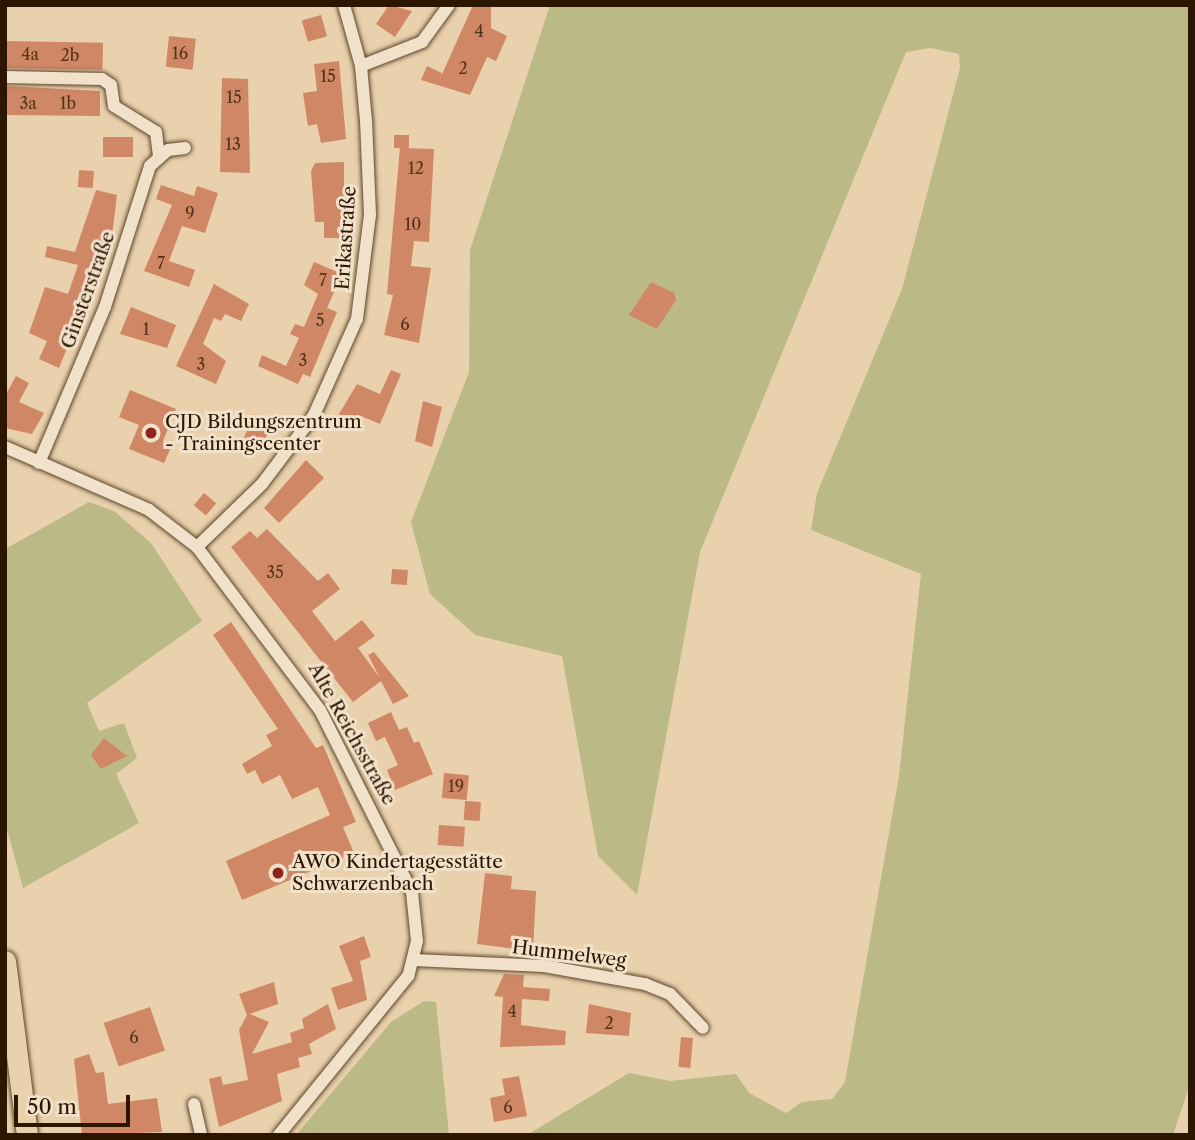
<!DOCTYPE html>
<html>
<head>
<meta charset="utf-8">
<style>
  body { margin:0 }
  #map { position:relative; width:1195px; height:1140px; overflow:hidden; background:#ead1ad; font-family:"Libre Caslon Text",serif }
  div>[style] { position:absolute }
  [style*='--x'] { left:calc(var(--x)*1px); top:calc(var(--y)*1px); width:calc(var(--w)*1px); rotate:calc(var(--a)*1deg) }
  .green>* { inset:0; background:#bbba87 }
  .building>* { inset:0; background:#cf8765; transform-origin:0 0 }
  .roads { filter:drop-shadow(0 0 2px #5c452b) drop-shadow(0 0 2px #5c452b) }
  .street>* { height:12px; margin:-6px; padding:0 6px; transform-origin:6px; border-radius:6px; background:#f1e1ca }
  .primary>* { height:21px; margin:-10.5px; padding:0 10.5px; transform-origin:10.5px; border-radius:10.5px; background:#ead1ad }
  .dots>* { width:19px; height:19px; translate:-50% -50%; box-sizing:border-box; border:4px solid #f1e1ca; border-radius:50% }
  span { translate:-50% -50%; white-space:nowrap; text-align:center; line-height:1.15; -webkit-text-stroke:6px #f1e1ca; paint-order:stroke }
  .number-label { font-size:16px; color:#553219 }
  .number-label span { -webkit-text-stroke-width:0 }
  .street-label { font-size:19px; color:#2c1600 }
  .poi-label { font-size:19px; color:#2c1600 }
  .left { translate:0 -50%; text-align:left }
  .frame { position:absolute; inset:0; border:7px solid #2c1600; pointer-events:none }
  .scale { position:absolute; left:14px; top:1095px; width:116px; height:32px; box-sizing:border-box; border:4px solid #2c1600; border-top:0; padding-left:9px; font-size:21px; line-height:24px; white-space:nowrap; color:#2c1600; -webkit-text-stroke:5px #f1e1ca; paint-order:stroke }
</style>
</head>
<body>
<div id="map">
  <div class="green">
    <div style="clip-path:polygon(550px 5px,1190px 5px,1190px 1084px,1173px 1135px,527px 1135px,629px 1073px,670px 1081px,736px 1074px,749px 1093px,786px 1113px,802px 1102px,832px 1099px,845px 1082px,899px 776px,921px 574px,811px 530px,817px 493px,902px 289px,960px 68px,959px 54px,931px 48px,906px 52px,700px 552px,637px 895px,598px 856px,562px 656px,475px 635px,430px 594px,411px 522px,469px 372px,470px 250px)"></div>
    <div style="clip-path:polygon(89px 502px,114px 511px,151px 543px,202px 621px,87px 703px,99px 731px,124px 723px,137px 758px,116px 774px,139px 823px,23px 888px,5px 822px,5px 549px)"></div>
    <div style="clip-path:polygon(424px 1001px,436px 1002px,449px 1135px,296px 1135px,391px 1022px)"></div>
  </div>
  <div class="building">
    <div style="clip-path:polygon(389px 5px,412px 11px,395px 37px,376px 24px)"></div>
    <div style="clip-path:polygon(473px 5px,491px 5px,491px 28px,507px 36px,496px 61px,487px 57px,470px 95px,421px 80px,427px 66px,442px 73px,439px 81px)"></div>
    <div style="left:321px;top:15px;width:22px;height:20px;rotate:74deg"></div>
    <div style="left:169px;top:36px;width:27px;height:31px;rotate:6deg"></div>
    <div style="left:5px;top:41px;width:98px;height:27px;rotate:1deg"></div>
    <div style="clip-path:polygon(339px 61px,346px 139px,321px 143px,317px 124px,308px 126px,303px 93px,317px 91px,314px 64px)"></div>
    <div style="clip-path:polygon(222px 78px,248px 79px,250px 173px,220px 172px)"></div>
    <div style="clip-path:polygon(5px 86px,100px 91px,100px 116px,5px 115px)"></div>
    <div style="left:394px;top:135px;width:15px;height:13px"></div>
    <div style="left:103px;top:137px;width:30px;height:20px"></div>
    <div style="clip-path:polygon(400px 148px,434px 149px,429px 242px,414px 241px,411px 266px,431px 268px,419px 343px,384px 335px,393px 295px,387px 294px)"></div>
    <div style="clip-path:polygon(344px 162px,344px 238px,324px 238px,324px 222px,315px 222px,311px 171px,315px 163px)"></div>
    <div style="left:79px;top:170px;width:15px;height:17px;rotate:4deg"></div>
    <div style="clip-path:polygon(161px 185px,194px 196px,197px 186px,218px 193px,205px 233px,182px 226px,169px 261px,195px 270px,189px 287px,144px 271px,172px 205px,156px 199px)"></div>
    <div style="clip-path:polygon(96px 190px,117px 195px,112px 236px,59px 368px,39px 359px,47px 341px,29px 333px,45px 287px,68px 294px,78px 265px,45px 257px,47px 246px,75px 252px)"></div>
    <div style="clip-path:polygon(314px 262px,342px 274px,327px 308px,337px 312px,310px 377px,303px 374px,298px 384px,258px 366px,262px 355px,286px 366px,299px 338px,290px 334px,295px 324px,304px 327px,318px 294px,304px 285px)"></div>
    <div style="clip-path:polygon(651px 282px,674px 293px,676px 300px,657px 329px,629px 315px)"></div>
    <div style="clip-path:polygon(214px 284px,249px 304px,241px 321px,225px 314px,221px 321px,214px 318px,203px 344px,226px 361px,216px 384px,176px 366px)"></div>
    <div style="clip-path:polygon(131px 307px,176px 325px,167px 348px,120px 334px)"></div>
    <div style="clip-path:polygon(391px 370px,401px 374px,380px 424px,361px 416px,356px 427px,336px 419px,357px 384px,380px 394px)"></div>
    <div style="clip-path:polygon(16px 376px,29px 383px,19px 402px,44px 413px,32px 434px,5px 428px,5px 396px)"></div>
    <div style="clip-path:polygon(130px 390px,176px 409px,163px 441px,172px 445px,164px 463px,129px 449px,139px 425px,119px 417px)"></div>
    <div style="clip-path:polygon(423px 401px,442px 407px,432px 447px,415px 441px)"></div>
    <div style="clip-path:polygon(253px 414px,274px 424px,258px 450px,244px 438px)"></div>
    <div style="clip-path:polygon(306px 460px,324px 478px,279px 523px,264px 508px)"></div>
    <div style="left:204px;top:493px;width:16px;height:16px;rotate:40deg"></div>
    <div style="clip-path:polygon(267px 529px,318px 581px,328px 573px,340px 589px,312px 611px,335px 641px,362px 620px,375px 636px,358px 648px,380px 678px,368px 655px,374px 652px,409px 696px,393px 704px,381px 681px,353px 702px,231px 547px,250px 531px,257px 538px)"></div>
    <div style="left:392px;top:569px;width:16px;height:15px;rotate:4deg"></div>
    <div style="clip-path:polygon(231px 622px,316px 748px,323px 745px,356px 822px,343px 827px,354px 853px,242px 900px,226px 861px,330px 815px,318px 787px,292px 799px,280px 775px,262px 784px,255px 770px,247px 774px,242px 764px,272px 746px,266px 735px,278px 729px,213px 635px)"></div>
    <div style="clip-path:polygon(391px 712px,399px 730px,407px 727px,414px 743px,419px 741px,433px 774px,395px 790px,387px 770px,398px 765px,385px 737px,376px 741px,368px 723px)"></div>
    <div style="clip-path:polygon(104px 738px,127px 756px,101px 769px,91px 755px)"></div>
    <div style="left:444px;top:773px;width:25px;height:25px;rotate:5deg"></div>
    <div style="left:465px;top:801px;width:16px;height:19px;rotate:4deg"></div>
    <div style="left:439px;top:825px;width:26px;height:20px;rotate:4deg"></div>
    <div style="clip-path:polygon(485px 873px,512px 876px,511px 889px,536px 891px,533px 951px,477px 944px)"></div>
    <div style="clip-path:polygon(364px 936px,371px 957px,360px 961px,367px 1000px,338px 1010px,331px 988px,353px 981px,339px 946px)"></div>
    <div style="clip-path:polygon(504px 974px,524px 975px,523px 987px,550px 989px,549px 1001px,522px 999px,521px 1025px,566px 1031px,565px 1045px,500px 1047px,503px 997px,494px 996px)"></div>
    <div style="clip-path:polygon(274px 982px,278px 1004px,250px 1014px,269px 1022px,252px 1054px,292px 1042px,290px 1033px,304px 1028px,302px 1019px,328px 1004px,336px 1029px,309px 1044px,312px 1054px,298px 1058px,300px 1067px,277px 1074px,282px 1101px,219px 1127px,209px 1079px,221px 1076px,223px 1085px,248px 1080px,239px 1030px,247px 1015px,239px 994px)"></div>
    <div style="clip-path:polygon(589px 1004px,631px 1013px,629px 1036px,586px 1033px)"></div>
    <div style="left:150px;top:1007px;width:46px;height:49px;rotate:71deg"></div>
    <div style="left:681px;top:1037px;width:12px;height:30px;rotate:5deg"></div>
    <div style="clip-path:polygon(89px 1054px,96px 1073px,104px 1072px,108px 1104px,157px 1098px,162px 1132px,82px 1135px,74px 1059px)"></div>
    <div style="clip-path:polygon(519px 1076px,527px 1116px,494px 1122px,490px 1098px,505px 1095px,502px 1079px)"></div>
  </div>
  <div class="roads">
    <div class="street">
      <div style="--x:361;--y:66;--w:66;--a:-21.5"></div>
      <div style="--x:422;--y:42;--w:46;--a:-53.9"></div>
      <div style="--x:5;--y:77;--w:97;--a:1.2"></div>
      <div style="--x:102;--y:79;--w:11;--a:34"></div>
      <div style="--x:111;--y:85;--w:21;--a:82"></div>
      <div style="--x:114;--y:106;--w:49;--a:31.8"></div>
      <div style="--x:156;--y:132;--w:24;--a:83"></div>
      <div style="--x:5;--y:447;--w:157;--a:23.6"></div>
      <div style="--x:149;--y:510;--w:61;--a:37.6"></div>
      <div style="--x:197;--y:547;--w:204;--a:53"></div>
      <div style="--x:320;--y:710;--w:204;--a:63.2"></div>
      <div style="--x:412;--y:892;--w:49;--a:84.2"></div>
      <div style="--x:417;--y:941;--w:36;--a:104"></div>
      <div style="--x:408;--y:976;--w:205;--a:129.1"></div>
      <div style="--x:39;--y:463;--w:169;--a:-67.1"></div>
      <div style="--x:105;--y:307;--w:148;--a:-72.3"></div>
      <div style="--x:150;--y:166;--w:24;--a:-42"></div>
      <div style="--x:168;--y:150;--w:17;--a:-7"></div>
      <div style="--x:197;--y:547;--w:91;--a:-44.1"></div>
      <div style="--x:262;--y:484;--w:86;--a:-53"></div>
      <div style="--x:314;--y:415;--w:105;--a:-65.9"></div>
      <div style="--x:357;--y:319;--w:105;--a:-82.9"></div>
      <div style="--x:370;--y:215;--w:94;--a:-92.4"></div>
      <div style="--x:366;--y:121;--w:55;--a:-95.2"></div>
      <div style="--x:361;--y:66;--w:63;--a:-105.6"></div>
      <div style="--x:414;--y:960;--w:130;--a:2.6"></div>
      <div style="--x:544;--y:966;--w:103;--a:10.1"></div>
      <div style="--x:645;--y:984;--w:27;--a:22"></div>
      <div style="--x:670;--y:994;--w:47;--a:45.9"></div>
      <div style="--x:194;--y:1104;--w:32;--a:77"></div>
    </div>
    <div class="primary">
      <div style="--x:5;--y:961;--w:175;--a:82.8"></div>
    </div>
  </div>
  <div class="dots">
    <div style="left:151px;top:433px;background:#8f2418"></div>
    <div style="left:278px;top:873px;background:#8f2418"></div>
  </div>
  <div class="number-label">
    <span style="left:479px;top:31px">4</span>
    <span style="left:180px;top:53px">16</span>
    <span style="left:30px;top:54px">4a</span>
    <span style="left:70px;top:55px">2b</span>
    <span style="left:463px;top:68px">2</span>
    <span style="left:328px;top:76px">15</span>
    <span style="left:234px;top:97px">15</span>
    <span style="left:28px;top:103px">3a</span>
    <span style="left:68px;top:103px">1b</span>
    <span style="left:233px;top:144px">13</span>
    <span style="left:416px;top:168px">12</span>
    <span style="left:190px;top:213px">9</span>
    <span style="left:413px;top:224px">10</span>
    <span style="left:161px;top:263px">7</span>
    <span style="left:323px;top:280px">7</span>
    <span style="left:320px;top:320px">5</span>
    <span style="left:405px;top:324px">6</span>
    <span style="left:146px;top:329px">1</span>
    <span style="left:303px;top:360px">3</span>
    <span style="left:201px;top:364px">3</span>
    <span style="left:275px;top:572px">35</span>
    <span style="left:456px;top:786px">19</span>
    <span style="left:512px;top:1011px">4</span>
    <span style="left:609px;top:1023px">2</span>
    <span style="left:134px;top:1037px">6</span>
    <span style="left:508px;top:1107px">6</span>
  </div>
  <div class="street-label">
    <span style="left:346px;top:238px;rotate:-86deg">Erikastraße</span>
    <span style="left:88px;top:290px;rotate:-70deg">Ginsterstraße</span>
    <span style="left:352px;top:734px;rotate:61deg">Alte Reichsstraße</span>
    <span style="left:569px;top:954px;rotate:7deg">Hummelweg</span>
  </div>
  <div class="poi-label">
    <span class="left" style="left:165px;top:433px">CJD Bildungszentrum<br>- Trainingscenter</span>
    <span class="left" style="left:292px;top:873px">AWO Kindertagesstätte<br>Schwarzenbach</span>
  </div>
  <div class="frame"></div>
  <div class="scale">50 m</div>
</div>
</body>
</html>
